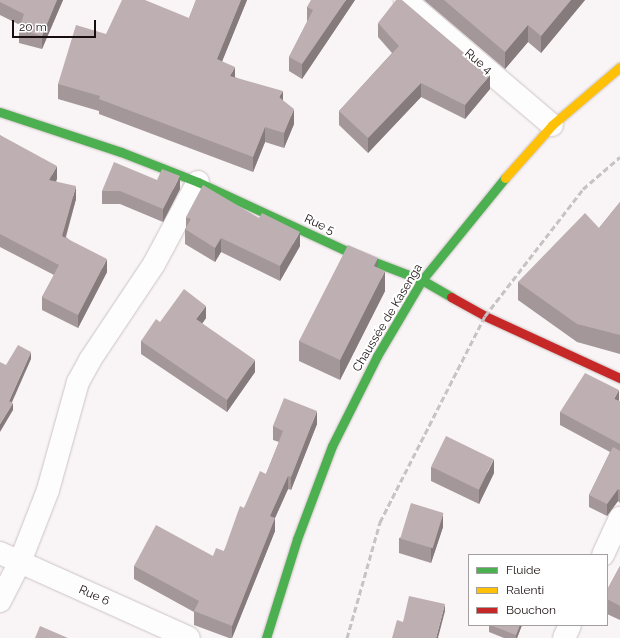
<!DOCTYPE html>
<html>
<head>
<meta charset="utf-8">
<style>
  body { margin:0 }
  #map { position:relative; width:620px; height:638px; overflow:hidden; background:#f9f4f5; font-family:Raleway,sans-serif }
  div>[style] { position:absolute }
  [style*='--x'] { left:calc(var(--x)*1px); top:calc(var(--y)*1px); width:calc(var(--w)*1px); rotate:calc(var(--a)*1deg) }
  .roads { filter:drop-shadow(0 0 1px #ccc4c5) drop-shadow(0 0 1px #ccc4c5) }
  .street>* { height:22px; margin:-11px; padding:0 11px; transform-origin:11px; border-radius:11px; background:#fefdfe }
  .fast>* { height:9px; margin:-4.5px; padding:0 4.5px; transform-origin:4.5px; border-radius:4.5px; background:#4caf50 }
  .slow>* { height:9px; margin:-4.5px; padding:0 4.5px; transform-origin:4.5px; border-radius:4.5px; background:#ffc107 }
  .jam>* { height:9px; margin:-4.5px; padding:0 4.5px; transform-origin:4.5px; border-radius:4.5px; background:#c62828 }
  .rail>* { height:3px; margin-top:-1.5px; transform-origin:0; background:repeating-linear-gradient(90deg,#c5c3c3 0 6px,transparent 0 9px) }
  .wall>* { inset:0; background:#a39799 }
  .shaded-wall>* { inset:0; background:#857b7d }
  .building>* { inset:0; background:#beb0b2; transform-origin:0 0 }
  span { translate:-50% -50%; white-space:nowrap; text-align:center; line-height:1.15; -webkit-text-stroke:4px #fff; paint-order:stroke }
  .street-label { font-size:12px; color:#190e0f }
  .legend { position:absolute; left:468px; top:554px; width:140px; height:72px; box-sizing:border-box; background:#fff; border:1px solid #a39f9f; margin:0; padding:5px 7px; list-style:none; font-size:12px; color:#190e0f }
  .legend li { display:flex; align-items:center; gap:8px; height:20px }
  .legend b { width:20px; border:1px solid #a39f9f }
  .scale { position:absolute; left:12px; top:20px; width:84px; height:18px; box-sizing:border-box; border:2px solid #190e0f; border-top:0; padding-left:5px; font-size:12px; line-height:14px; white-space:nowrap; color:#190e0f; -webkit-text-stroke:3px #fff; paint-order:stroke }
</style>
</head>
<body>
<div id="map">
  <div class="roads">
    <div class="street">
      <div style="--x:405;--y:0;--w:193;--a:40.4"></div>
      <div style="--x:0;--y:553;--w:207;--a:24.2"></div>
      <div style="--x:603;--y:555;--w:41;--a:-65.3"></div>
      <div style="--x:0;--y:601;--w:44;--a:-62.9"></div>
      <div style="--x:20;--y:562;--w:77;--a:-68.7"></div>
      <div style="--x:48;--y:490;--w:112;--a:-74.5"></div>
      <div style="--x:78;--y:382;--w:25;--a:-61"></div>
      <div style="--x:90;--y:360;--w:115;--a:-56.3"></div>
      <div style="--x:154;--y:264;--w:93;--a:-61.8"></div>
      <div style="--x:564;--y:638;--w:14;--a:-65"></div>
    </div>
    <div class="fast">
      <div style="--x:0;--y:112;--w:127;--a:18.3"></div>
      <div style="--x:121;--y:152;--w:83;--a:21.3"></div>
      <div style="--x:198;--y:182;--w:169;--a:24.9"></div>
      <div style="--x:351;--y:253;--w:76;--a:20.8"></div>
      <div style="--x:422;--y:280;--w:34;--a:30"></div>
      <div style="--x:266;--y:638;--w:104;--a:-72.6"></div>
      <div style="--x:297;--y:539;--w:99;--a:-69.4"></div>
      <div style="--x:332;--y:446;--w:101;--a:-63.4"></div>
      <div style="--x:377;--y:356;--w:88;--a:-59.4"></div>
      <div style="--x:422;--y:280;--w:132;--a:-50.9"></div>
    </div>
    <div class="slow">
      <div style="--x:505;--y:178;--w:71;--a:-48.4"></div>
      <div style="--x:552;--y:125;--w:89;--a:-40.5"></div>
    </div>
    <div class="jam">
      <div style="--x:451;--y:297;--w:39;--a:29"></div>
      <div style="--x:485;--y:316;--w:149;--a:24.7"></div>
    </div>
  </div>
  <div class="rail">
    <div style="--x:347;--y:638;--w:121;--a:-74.1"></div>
    <div style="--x:380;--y:522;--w:231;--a:-63"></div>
    <div style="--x:485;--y:316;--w:160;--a:-52.3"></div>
    <div style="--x:583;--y:189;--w:49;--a:-40.9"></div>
  </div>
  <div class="wall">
    <div style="clip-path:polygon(0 0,63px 0,42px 49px,19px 43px,19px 29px,20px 25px,0 15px)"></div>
    <div style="clip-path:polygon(196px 0,247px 0,222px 61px,235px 77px,283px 101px,294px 124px,284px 148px,265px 142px,253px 172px,99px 114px,99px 111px,58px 99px,58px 84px,106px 34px,189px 18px)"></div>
    <div style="clip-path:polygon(355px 0,302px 79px,289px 71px,289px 57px,307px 22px,307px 7px)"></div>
    <div style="clip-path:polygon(424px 0,585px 0,541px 53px,528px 42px,505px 69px)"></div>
    <div style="clip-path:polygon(378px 23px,490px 89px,465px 119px,421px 97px,368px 153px,339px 125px,339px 111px,392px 53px,378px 37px)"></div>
    <div style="clip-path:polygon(0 135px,57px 179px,56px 181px,76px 199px,66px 237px,107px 272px,78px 328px,42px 310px,42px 297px,54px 275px,0 247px)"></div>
    <div style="clip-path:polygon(180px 189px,163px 222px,120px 204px,102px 204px,102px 191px)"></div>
    <div style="clip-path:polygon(620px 202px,620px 354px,577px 342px,518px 300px,518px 282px,599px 228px)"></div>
    <div style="clip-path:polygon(186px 217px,300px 246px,280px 281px,221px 252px,215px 262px,185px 244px,185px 229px,186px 228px)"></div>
    <div style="clip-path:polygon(378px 268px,385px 291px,340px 380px,299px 361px,299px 341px)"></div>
    <div style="clip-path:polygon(206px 318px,202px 324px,255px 372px,227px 412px,141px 354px,141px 341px,160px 322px)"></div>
    <div style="clip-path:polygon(619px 401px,620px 401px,620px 503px,618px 501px,607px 516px,589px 507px,589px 495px,610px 452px,560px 425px,560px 412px)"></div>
    <div style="clip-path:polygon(317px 424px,291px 490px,288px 489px,275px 518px,275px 531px,232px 638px,229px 638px,194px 625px,194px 612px,134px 579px,134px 566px,213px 556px,224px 551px,244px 508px,266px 474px,279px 442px,273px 440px,273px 426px)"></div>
    <div style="clip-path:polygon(431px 467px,494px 473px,479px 504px,431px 481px)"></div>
    <div style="clip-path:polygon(443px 527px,431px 563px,399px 553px,399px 538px)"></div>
    <div style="clip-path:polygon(620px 566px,620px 620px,607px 614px,607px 590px)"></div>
    <div style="clip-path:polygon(489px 625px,522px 625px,517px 638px,504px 638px,489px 632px)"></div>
  </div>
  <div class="shaded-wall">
    <div style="clip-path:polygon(57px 0,63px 0,42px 49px,42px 36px)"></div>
    <div style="clip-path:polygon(241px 0,247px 0,217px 74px,217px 59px)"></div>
    <div style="clip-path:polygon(346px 0,355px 0,302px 79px,302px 64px)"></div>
    <div style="clip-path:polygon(571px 0,585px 0,541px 53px,541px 36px)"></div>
    <div style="clip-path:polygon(528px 25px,528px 42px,505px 69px,505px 52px)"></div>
    <div style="clip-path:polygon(235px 67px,235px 82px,230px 76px)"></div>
    <div style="clip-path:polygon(490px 75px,490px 89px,465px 119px,465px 105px)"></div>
    <div style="clip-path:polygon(421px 83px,421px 97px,368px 153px,368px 138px)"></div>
    <div style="clip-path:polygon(283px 91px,283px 106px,279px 97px)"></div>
    <div style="clip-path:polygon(294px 109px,294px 124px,284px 148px,284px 133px)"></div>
    <div style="clip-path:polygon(265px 127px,265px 142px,253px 172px,253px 157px)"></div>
    <div style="clip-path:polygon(57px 166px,57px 179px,49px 193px,49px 180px)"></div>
    <div style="clip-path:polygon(180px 176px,180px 189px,163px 222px,163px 209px)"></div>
    <div style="clip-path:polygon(76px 186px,76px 199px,62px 249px,62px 236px)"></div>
    <div style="clip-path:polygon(300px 232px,300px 246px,280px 281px,280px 266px)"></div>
    <div style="clip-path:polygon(221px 238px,221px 252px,215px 262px,215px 248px)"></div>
    <div style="clip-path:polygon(378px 258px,378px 278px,374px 266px)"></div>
    <div style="clip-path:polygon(107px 259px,107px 272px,78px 328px,78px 315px)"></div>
    <div style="clip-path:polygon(385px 271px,385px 291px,340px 380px,340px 360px)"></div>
    <div style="clip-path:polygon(206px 306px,206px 318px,196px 332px,196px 319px)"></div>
    <div style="clip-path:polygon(31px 352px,31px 359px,9px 409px,9px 401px)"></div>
    <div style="clip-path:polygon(255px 360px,255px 372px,227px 412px,227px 400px)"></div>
    <div style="clip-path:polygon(619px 390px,619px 403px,614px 399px)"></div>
    <div style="clip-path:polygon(13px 403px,13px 410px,0 432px,0 424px)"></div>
    <div style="clip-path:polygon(317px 411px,317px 424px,291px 490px,291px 477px)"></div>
    <div style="clip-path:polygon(494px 459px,494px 473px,479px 504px,479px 490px)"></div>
    <div style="clip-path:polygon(288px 476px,288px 489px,270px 529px,270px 516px)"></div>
    <div style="clip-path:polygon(618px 489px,618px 501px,607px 516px,607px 504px)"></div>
    <div style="clip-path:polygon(443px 513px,443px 527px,431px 563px,431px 549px)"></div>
    <div style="clip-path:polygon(275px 518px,275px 531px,232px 638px,232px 626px)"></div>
    <div style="clip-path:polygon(445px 604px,445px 611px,438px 638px,436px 638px)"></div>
    <div style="clip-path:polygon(520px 625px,522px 625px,517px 638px,516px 638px,516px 635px)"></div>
  </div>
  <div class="building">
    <div style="clip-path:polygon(0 0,57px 0,42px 36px,19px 29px,24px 14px,0 2px)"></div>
    <div style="clip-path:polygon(122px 0,145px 0,189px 18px,196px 0,241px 0,217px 59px,235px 67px,230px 76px,283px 91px,279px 97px,294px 109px,284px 133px,265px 127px,253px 157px,99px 99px,100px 96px,58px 84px,76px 25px,106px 34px)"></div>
    <div style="clip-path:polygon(311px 0,346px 0,302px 64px,289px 57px,313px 10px,307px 7px)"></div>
    <div style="clip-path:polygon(396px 0,402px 0,490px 75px,465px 105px,421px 83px,368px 138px,339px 111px,399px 46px,378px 23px)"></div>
    <div style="clip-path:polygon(444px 0,571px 0,541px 36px,528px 25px,505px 52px)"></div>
    <div style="clip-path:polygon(0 135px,57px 166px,49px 180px,76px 186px,62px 236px,107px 259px,78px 315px,42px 297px,59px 265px,0 234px)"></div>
    <div style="clip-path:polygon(114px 162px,157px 180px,162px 169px,180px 176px,163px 209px,120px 191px,102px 191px)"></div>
    <div style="clip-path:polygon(203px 185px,259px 218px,262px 213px,300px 232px,280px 266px,221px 238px,215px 248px,185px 229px,191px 219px,186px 217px)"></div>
    <div style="clip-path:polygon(620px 202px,620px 335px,577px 324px,518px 282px,585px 213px,599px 228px)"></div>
    <div style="clip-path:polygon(348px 245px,378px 258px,374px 266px,385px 271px,340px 360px,299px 341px)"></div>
    <div style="clip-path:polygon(184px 289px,206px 306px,196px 319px,255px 360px,227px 400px,141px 341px,156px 319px,160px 322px)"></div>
    <div style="clip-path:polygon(18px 345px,31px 352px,9px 401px,13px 403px,0 424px,0 362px,6px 365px)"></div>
    <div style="clip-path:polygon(585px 373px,619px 390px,614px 399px,620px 401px,620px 444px,560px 412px)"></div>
    <div style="clip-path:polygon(284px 398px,317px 411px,291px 477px,288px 476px,270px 516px,275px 518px,232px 626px,194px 611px,199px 601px,134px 566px,156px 525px,213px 556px,216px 548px,224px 551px,240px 506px,244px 508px,260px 471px,266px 474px,283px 431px,273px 426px)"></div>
    <div style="left:446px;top:436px;width:53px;height:34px;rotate:26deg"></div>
    <div style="clip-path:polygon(613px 447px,620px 451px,620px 490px,618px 489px,607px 504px,589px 495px)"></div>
    <div style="left:411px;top:503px;width:34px;height:37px;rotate:17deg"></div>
    <div style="clip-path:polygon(620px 566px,620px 606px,607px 599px,607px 590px)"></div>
    <div style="clip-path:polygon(409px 596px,445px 604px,436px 638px,392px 638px,397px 620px,403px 622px)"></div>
    <div style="clip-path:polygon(490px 625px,520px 625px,516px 635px)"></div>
    <div style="clip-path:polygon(40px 626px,68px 638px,35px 638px)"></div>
  </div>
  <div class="street-label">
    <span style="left:478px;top:62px;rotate:40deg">Rue 4</span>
    <span style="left:319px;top:225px;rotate:25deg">Rue 5</span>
    <span style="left:388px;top:318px;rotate:-59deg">Chaussée de Kasenga</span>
    <span style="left:94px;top:596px;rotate:24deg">Rue 6</span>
  </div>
  <ul class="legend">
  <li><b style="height:5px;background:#4caf50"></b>Fluide</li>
  <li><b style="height:5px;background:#ffc107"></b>Ralenti</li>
  <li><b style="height:5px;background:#c62828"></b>Bouchon</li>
  </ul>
  <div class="scale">20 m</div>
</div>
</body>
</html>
